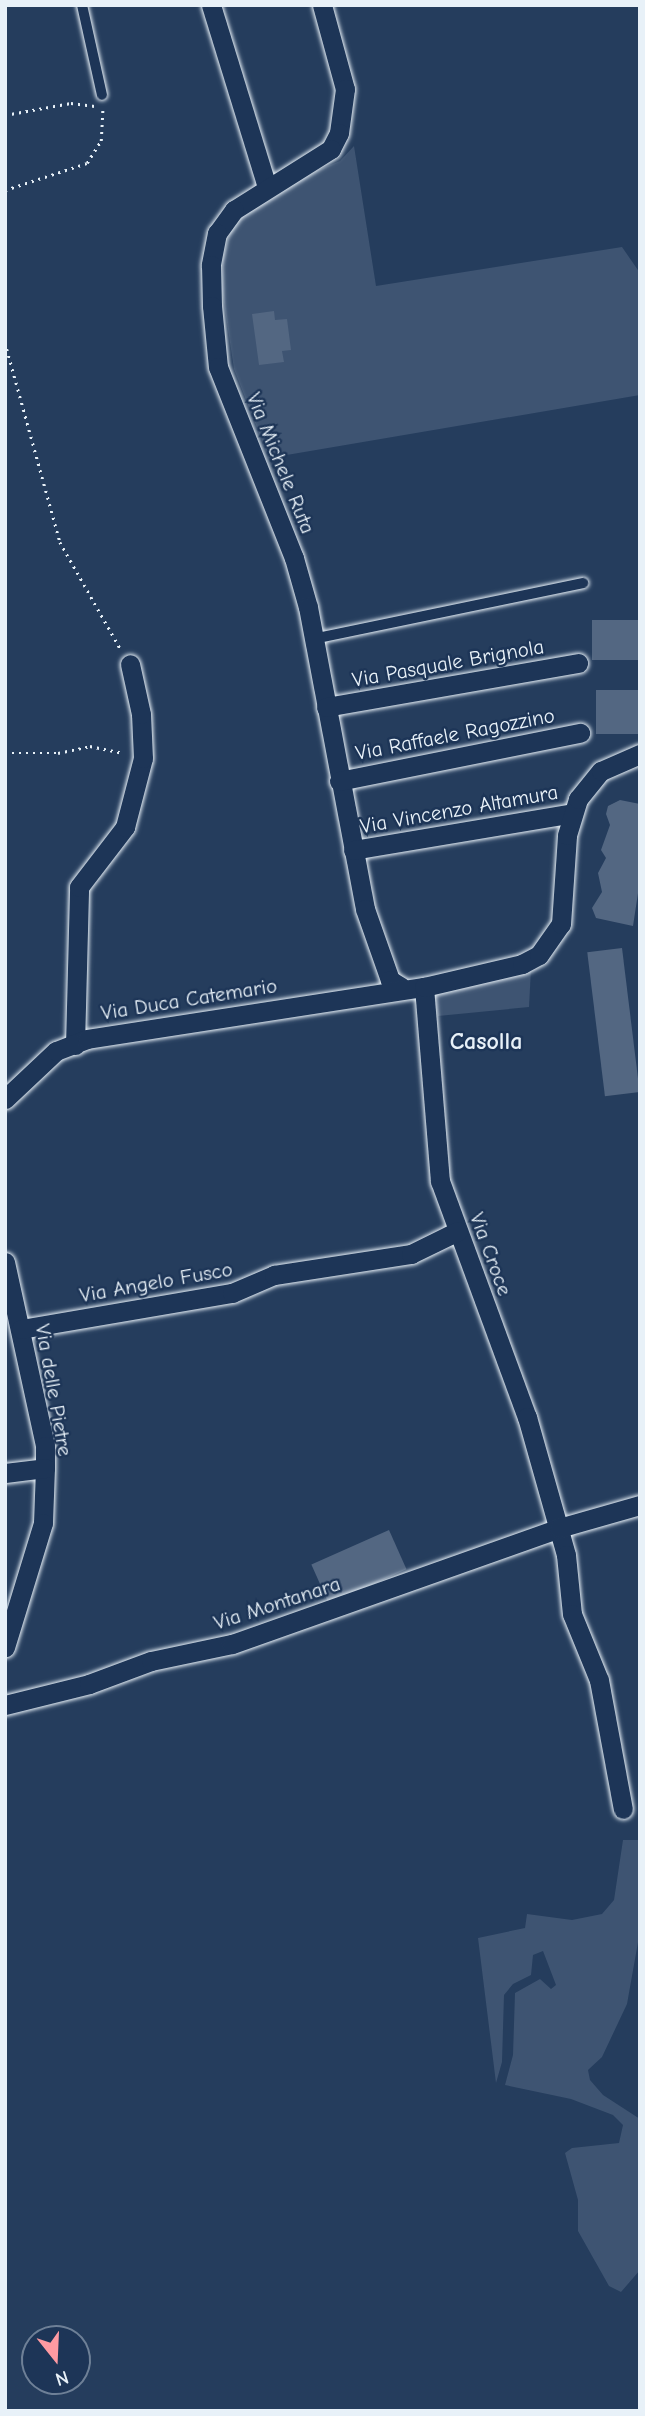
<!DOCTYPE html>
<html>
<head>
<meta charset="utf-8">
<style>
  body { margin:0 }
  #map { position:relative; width:645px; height:2416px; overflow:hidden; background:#253d5d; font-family:"Comic Neue",sans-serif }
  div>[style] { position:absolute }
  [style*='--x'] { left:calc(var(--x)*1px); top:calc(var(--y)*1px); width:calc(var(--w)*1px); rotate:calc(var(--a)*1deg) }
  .green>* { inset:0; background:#3e5472 }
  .building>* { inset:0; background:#536782; transform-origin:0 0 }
  .path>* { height:2.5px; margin-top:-1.25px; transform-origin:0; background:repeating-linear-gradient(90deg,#e8f1f8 0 2px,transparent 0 7px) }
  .roads { filter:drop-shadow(0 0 2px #e8f1f8) drop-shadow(0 0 2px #e8f1f8) }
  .service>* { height:10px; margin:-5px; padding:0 5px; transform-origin:5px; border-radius:5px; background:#1d3557 }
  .minor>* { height:19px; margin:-9.5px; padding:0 9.5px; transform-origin:9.5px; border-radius:9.5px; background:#1d3557 }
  span { translate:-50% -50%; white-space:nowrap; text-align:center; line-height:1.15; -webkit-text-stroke:5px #1d3557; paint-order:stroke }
  .street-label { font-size:21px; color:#e8f1f8 }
  .quarter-label { font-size:24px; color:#e8f1f8; font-weight:700 }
  .frame { position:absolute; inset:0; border:7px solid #e8f1f8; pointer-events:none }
  .north { position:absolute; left:21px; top:2325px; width:70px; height:70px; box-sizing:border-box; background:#1d3557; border:2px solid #6e8097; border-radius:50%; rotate:162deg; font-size:19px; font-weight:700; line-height:28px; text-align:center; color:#e8f1f8 }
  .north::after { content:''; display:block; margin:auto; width:24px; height:32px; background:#ff9aa2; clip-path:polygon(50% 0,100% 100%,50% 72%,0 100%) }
</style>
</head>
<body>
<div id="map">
  <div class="green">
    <div style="clip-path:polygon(354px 146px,376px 286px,622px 247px,640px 273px,640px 395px,269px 458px,234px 369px,222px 289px,223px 258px,231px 229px,246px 210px,285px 184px,340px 161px)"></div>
    <div style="clip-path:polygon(531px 969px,529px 1007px,438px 1016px,434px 992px)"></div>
    <div style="clip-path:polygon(623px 1840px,640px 1840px,640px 1931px,627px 2004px,602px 2057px,588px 2070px,590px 2080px,603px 2095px,640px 2119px,640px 2270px,621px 2292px,609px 2286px,578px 2231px,578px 2200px,565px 2153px,572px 2148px,619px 2143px,623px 2125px,613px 2115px,571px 2099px,505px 2085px,513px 2055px,515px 1993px,540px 1979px,551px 1989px,556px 1985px,543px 1951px,533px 1955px,531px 1975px,513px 1984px,504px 1995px,502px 2062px,496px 2083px,478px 1938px,525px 1928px,527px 1914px,572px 1920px,602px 1914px,614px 1900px)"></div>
  </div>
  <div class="building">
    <div style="clip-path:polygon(274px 311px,275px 320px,287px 319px,291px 350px,282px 351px,284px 362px,259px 365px,252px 314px)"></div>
    <div style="left:640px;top:620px;width:40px;height:48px;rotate:90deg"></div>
    <div style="left:640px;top:690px;width:44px;height:44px;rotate:90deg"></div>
    <div style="clip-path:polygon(620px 800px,640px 804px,640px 880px,633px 926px,596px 918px,592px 908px,602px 892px,598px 873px,606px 858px,601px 850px,610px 825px,606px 814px,608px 806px)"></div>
    <div style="left:622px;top:948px;width:145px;height:35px;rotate:83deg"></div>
    <div style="left:389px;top:1530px;width:43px;height:85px;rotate:66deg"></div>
  </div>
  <div class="path">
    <div style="--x:5;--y:115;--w:67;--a:-10.3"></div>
    <div style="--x:71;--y:103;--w:24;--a:7"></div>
    <div style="--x:5;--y:190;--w:86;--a:-18.2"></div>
    <div style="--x:87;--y:163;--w:26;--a:-58"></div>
    <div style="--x:101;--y:141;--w:34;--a:-87"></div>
    <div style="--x:5;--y:342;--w:207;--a:74.6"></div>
    <div style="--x:60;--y:542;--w:122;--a:60.5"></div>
    <div style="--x:5;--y:753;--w:53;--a:0"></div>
    <div style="--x:58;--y:753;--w:33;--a:-12"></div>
    <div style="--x:90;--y:746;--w:34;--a:12"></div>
  </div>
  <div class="roads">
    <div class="service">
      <div style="--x:82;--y:5;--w:92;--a:77.5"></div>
      <div style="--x:313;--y:639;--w:276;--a:-11.7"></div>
    </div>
    <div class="minor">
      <div style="--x:211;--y:5;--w:190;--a:72.9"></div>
      <div style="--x:322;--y:5;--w:87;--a:74.7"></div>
      <div style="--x:345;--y:89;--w:44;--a:97.8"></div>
      <div style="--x:339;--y:133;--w:18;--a:117"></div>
      <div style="--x:331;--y:149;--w:115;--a:147.8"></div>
      <div style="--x:234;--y:210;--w:29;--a:126"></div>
      <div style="--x:217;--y:233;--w:33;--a:101"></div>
      <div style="--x:211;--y:265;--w:41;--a:88.6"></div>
      <div style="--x:212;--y:306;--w:61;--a:84.4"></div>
      <div style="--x:218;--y:367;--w:206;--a:68.3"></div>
      <div style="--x:294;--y:558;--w:51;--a:74.1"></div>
      <div style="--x:308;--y:607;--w:307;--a:79.3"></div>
      <div style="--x:365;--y:909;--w:75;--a:70.6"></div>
      <div style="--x:390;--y:980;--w:13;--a:32"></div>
      <div style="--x:326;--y:707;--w:256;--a:-9.9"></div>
      <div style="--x:339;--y:781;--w:246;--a:-11.3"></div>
      <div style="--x:353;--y:850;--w:223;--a:-9.5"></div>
      <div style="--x:424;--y:987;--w:195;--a:85.3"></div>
      <div style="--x:440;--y:1181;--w:252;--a:69.8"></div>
      <div style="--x:527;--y:1417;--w:143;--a:74.2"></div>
      <div style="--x:566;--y:1555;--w:59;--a:84.2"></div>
      <div style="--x:572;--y:1614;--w:71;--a:67.8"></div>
      <div style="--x:599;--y:1680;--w:131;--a:79.5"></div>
      <div style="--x:75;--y:1045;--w:158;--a:-88.5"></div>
      <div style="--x:79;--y:887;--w:76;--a:-52.5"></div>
      <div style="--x:125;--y:827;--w:71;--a:-75.4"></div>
      <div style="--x:143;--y:758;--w:44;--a:-92.6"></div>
      <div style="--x:141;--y:714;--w:51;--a:-102.4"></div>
      <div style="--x:5;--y:1099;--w:70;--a:-43.3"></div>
      <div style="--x:56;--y:1051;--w:33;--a:-21"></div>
      <div style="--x:87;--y:1039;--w:341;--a:-8.8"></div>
      <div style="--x:424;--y:987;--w:101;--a:-13.2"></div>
      <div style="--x:522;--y:964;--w:19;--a:-28"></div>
      <div style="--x:539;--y:955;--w:38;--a:-55"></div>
      <div style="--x:561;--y:924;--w:89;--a:-86.1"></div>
      <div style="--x:567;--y:835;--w:38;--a:-73"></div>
      <div style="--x:578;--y:799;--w:36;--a:-51"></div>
      <div style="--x:601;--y:771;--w:43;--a:-23.6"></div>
      <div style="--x:5;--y:1262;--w:188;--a:77.7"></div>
      <div style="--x:45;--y:1446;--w:22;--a:90"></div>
      <div style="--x:45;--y:1468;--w:55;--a:92.1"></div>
      <div style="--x:43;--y:1523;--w:130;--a:107"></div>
      <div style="--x:21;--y:1329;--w:214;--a:-9.7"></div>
      <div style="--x:232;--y:1293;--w:46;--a:-23.2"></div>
      <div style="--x:274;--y:1275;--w:139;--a:-8.7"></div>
      <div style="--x:411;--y:1254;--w:52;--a:-26.1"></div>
      <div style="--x:5;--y:1473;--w:40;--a:-7.1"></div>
      <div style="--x:5;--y:1705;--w:87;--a:-14"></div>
      <div style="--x:89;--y:1684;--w:66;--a:-20.4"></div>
      <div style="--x:151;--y:1661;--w:83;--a:-11.9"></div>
      <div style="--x:232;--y:1644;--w:347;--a:-19.5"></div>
      <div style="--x:559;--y:1528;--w:84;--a:-15.9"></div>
    </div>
  </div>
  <div class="street-label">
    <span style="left:281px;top:463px;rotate:68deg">Via Michele Ruta</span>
    <span style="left:448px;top:663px;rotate:-10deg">Via Pasquale Brignola</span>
    <span style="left:455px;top:734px;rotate:-11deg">Via Raffaele Ragozzino</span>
    <span style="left:459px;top:809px;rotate:-10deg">Via Vincenzo Altamura</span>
    <span style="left:189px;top:999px;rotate:-9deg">Via Duca Catemario</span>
    <span style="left:491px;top:1254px;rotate:70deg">Via Croce</span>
    <span style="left:156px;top:1282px;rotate:-10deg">Via Angelo Fusco</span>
    <span style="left:54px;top:1390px;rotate:80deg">Via delle Pietre</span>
    <span style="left:277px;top:1603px;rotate:-18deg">Via Montanara</span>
  </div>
  <div class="quarter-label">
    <span style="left:486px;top:1042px">Casolla</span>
  </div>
  <div class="frame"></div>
  <div class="north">N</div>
</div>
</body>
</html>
